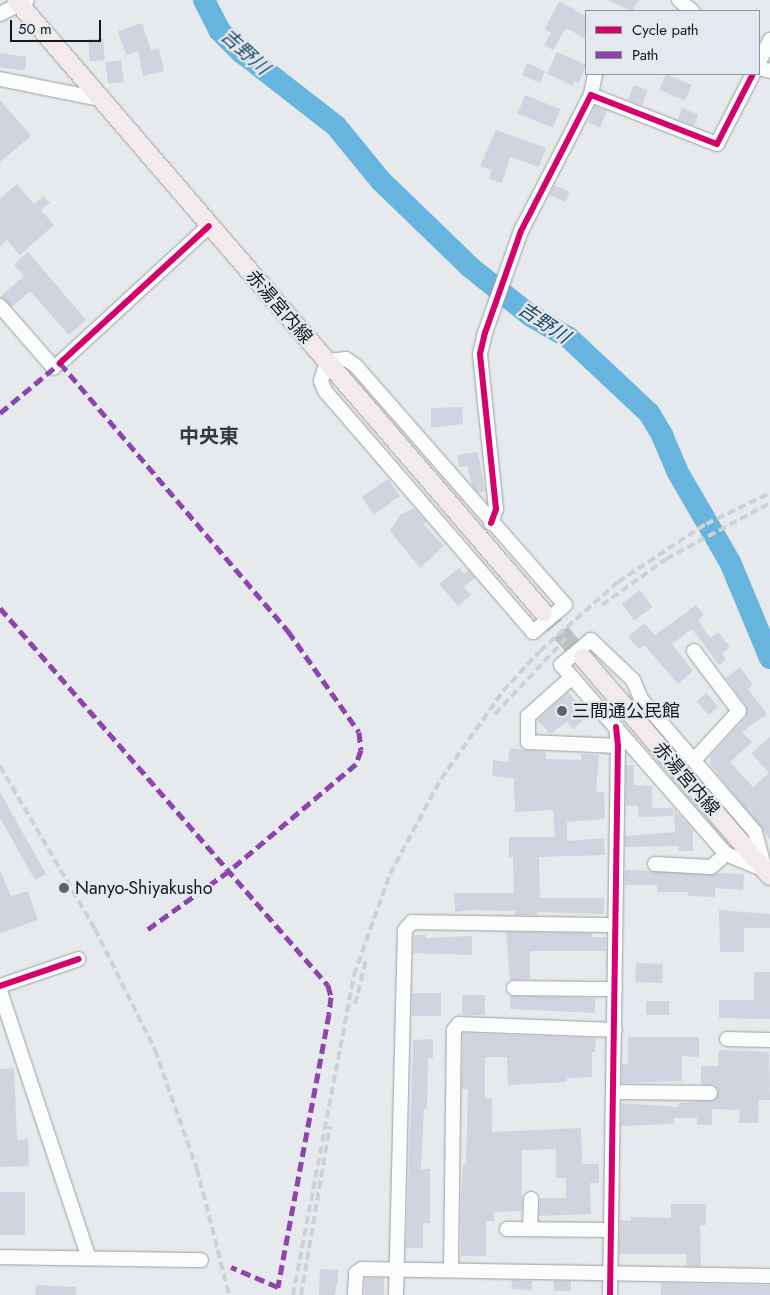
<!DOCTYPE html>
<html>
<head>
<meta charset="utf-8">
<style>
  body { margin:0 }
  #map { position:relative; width:770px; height:1295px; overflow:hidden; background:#e7eaed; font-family:Jost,"Noto Sans JP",sans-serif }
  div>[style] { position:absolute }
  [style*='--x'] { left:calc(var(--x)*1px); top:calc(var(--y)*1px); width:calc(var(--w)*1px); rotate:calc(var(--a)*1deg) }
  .river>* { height:22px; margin:-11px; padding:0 11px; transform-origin:11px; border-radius:11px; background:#67b5de }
  .building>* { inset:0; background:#d1d3df; transform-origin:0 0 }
  .major-tunnel>* { height:18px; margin-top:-9px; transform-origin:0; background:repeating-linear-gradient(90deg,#bdc0c3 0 18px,transparent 0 27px) }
  .roads { filter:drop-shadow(0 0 1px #9c9fa1) drop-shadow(0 0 1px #9c9fa1) }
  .minor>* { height:14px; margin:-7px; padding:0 7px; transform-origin:7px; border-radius:7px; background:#fbfcfc }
  .major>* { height:18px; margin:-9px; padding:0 9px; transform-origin:9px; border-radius:9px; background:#f3ebeb }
  .rail>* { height:4px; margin-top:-2px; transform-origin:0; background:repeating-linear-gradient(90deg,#cfd0d1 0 8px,transparent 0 12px) }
  .quiet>* { height:5px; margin-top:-2.5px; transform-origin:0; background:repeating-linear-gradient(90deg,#8e44ad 0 10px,transparent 0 15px) }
  .cycleway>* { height:6px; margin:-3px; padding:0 3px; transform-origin:3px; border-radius:3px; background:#d6006c }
  .dots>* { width:14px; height:14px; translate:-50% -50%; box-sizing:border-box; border:2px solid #e4e9f0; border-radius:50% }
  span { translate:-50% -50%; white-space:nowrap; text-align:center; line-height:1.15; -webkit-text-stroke:4.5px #e4e9f0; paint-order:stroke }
  .street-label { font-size:18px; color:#17191b }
  .poi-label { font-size:18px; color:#17191b }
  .left { translate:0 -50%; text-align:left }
  .water-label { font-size:19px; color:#1f4a63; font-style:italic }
  .quarter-label { font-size:20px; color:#373b40; font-weight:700 }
  .legend { position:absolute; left:585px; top:10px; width:175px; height:65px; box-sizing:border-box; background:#e4e9f0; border:1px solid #92969b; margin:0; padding:6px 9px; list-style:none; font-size:15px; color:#17191b }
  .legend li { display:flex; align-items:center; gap:10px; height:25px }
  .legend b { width:25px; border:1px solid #92969b }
  .scale { position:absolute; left:10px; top:20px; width:91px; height:22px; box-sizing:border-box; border:2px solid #17191b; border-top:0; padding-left:6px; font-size:15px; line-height:18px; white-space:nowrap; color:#17191b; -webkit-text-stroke:4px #e4e9f0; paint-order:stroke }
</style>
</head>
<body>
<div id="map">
  <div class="river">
    <div style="--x:204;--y:0;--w:34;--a:63"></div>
    <div style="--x:219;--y:30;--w:31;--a:45"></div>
    <div style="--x:241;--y:52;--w:120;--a:37.9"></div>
    <div style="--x:336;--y:126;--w:71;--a:50.7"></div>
    <div style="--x:381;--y:181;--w:124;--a:44"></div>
    <div style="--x:470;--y:267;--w:78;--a:38.8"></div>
    <div style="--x:531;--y:316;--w:44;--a:30.1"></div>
    <div style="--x:569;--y:338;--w:110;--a:43.2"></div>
    <div style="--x:649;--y:413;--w:26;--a:59"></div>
    <div style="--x:662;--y:435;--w:39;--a:67"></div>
    <div style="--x:677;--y:471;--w:105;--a:59.8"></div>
    <div style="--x:730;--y:562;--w:104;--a:67.4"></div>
  </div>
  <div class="building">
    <div style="clip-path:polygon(607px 0,639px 0,632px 11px)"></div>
    <div style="clip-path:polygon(559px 1px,586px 16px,586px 39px,566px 28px,553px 50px,544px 45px,551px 33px,545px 29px)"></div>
    <div style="clip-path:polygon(142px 23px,151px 50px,159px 48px,164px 71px,143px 76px,138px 51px,126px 55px,118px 31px)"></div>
    <div style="left:103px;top:38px;width:22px;height:15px;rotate:85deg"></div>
    <div style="clip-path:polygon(557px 52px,586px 65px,579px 83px,575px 81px,573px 86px,547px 74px)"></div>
    <div style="left:0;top:53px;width:27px;height:14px;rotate:8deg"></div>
    <div style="left:121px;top:60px;width:22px;height:16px;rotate:82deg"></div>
    <div style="left:527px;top:63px;width:20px;height:13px;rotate:24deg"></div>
    <div style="left:666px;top:74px;width:28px;height:17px;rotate:23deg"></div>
    <div style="left:634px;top:85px;width:15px;height:16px;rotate:23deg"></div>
    <div style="left:525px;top:95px;width:38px;height:20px;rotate:22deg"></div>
    <div style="clip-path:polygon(0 100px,31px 136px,0 162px)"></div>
    <div style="left:595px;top:106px;width:13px;height:18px;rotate:23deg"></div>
    <div style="left:682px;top:108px;width:18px;height:12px;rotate:22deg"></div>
    <div style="clip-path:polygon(496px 130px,546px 148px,539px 167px,510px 157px,502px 183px,489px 179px,492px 170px,480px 166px)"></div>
    <div style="clip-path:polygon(17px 184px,34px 204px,44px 196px,50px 203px,41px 210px,54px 225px,20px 255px,7px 240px,0 246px,0 199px)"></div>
    <div style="left:554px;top:185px;width:17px;height:11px;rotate:24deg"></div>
    <div style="clip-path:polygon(28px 252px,86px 320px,69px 335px,30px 291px,12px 307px,0 297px,24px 276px,14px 265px)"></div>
    <div style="clip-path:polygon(462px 407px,463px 424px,431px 428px,431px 408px)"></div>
    <div style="clip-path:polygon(478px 452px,485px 491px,478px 493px,472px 485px,467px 466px,459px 467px,457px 455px)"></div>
    <div style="left:388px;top:479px;width:21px;height:32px;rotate:55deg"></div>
    <div style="clip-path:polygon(414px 508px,426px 521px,423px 524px,444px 546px,420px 568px,390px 531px,401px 514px)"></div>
    <div style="clip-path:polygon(459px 568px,464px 574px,468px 570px,475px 578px,464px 587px,471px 595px,458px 606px,439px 584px)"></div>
    <div style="left:640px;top:590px;width:21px;height:23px;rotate:53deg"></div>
    <div style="clip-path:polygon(696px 605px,704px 615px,698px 620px,710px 638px,718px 632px,730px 647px,722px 654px,726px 660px,719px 665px,692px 629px,672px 644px,693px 671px,678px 684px,644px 645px,639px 649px,628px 637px,644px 623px,655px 635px)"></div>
    <div style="clip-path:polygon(740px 667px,753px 685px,748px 689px,767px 714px,742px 732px,752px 742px,730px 762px,753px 787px,769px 773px,751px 753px,770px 737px,770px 839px,711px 766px,710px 756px,746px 717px,746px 706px,726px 678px)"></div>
    <div style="clip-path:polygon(568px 692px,589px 716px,573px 729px,567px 722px,550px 734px,537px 720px)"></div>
    <div style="left:706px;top:693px;width:18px;height:13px;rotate:47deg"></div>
    <div style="clip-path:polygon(510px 748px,546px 752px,546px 759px,581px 760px,581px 754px,599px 755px,596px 792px,604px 792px,605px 819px,567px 822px,567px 841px,604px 838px,605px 855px,539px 857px,540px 898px,604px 898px,604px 914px,537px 912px,537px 915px,515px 915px,515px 911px,472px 910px,455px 912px,454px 893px,514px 893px,513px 857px,509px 857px,509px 837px,555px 837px,553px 810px,515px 812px,514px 778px,492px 776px,493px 760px,508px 762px)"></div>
    <div style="clip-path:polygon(626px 765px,634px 765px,634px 785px,652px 786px,652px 808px,673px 808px,673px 816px,638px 817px,639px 806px,626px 806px)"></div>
    <div style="clip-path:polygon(0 792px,46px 874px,35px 880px,0 818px)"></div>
    <div style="clip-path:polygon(674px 809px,693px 830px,693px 851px,679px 851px,679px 846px,625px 847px,625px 836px,675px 832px)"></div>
    <div style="clip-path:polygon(0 870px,11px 896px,28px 891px,38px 920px,0 933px)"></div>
    <div style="clip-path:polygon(625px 870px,744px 874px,743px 890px,715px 888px,715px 897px,688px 896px,688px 892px,657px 892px,657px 885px,625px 885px)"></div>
    <div style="clip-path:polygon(719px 910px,770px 914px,770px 928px,744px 928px,744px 952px,720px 952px)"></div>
    <div style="clip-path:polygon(506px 932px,592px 933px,592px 937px,606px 937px,606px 951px,530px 951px,530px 979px,510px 980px)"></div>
    <div style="clip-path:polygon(414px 935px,426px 935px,426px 938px,472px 936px,472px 955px,413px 953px)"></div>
    <div style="left:636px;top:963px;width:27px;height:19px;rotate:2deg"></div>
    <div style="clip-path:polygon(754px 972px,770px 972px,770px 1019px,719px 1018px,719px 1000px,754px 1000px)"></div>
    <div style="left:412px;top:993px;width:29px;height:23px"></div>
    <div style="left:462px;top:995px;width:23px;height:20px"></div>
    <div style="clip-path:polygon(510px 996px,595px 998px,595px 1013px,510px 1009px)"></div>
    <div style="left:669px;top:1001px;width:14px;height:23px;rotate:90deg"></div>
    <div style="clip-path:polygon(463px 1033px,596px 1038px,595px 1052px,592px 1052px,592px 1077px,567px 1078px,567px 1082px,508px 1085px,507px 1057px,485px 1057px,485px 1098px,492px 1098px,492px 1132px,581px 1128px,582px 1164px,599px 1164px,599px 1183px,590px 1183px,591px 1214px,539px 1216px,540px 1198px,566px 1198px,566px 1178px,556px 1178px,556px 1149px,522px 1150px,522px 1211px,494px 1212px,494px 1221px,486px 1221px,486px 1256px,461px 1256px,461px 1197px,463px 1164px,466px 1164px,468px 1089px,462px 1089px)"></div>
    <div style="clip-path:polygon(628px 1037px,699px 1037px,699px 1057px,682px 1056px,682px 1081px,622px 1083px,622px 1064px,628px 1064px)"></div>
    <div style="clip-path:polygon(433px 1039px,433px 1058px,428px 1058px,427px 1109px,424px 1109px,421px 1169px,430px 1169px,430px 1223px,423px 1223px,423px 1248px,406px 1248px,413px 1040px)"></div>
    <div style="clip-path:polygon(719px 1050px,769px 1052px,770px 1100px,759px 1100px,758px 1123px,739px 1123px,740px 1110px,712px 1109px,712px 1125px,697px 1125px,697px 1118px,674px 1118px,674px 1124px,621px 1126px,622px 1103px,678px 1107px,679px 1103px,715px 1100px,718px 1089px,714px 1085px,701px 1084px,701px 1066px,718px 1066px)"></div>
    <div style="clip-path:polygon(14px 1068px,17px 1140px,28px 1139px,29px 1166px,0 1167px,0 1069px)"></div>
    <div style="left:0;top:1192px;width:25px;height:43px"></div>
    <div style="clip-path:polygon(671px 1204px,706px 1204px,706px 1225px,700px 1225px,701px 1266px,687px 1266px,686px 1254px,619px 1254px,620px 1220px,631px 1221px,631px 1217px,671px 1218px)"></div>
    <div style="clip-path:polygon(320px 1269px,339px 1270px,335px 1295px,319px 1295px)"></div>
    <div style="left:365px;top:1278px;width:19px;height:17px"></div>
    <div style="left:512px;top:1280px;width:20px;height:9px;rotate:3deg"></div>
    <div style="left:554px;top:1281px;width:17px;height:10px"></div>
    <div style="clip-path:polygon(661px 1283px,770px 1285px,770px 1295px,661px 1295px)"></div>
    <div style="clip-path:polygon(36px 1285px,76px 1287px,76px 1295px,35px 1295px)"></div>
  </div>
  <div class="major-tunnel">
    <div style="--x:543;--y:612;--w:61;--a:49"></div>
  </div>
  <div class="roads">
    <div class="minor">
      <div style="--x:679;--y:0;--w:17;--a:40"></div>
      <div style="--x:0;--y:14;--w:30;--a:-27"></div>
      <div style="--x:759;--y:62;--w:25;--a:-63"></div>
      <div style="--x:759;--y:68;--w:11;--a:15"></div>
      <div style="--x:0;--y:79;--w:101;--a:11.4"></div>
      <div style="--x:591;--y:95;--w:21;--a:-79"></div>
      <div style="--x:0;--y:306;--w:82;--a:48.9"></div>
      <div style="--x:346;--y:359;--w:12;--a:35"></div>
      <div style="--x:356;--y:366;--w:317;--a:48.8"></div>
      <div style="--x:565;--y:605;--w:42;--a:139.8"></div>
      <div style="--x:533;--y:632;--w:318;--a:-130.8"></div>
      <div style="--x:325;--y:391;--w:11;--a:-112"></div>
      <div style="--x:321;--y:381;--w:21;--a:-73"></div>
      <div style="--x:327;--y:361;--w:19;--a:-6"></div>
      <div style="--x:60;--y:363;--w:202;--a:-42.6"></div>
      <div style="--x:491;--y:523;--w:15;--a:-70"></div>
      <div style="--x:496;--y:509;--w:156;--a:-95.9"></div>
      <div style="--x:480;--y:354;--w:22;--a:-77"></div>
      <div style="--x:485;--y:333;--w:108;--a:-70.6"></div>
      <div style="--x:521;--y:231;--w:153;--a:-62.8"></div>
      <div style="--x:591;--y:95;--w:135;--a:21.3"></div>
      <div style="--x:717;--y:144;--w:79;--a:-62.8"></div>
      <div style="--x:591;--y:640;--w:58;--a:43.6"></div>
      <div style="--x:633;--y:680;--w:21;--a:67"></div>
      <div style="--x:641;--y:699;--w:175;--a:49.4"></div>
      <div style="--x:755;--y:832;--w:39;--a:75"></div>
      <div style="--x:765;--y:870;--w:42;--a:-157.7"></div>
      <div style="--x:726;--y:854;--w:251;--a:-131.1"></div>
      <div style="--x:561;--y:665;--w:39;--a:-40"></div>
      <div style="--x:694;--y:651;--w:75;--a:53.1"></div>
      <div style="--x:739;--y:711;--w:65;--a:132.5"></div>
      <div style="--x:572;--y:677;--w:59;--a:138.4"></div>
      <div style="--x:528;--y:716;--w:26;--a:90"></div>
      <div style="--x:528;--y:742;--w:90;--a:2.5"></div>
      <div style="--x:655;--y:864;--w:56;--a:3.1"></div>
      <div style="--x:711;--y:867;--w:20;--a:-41"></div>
      <div style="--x:0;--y:986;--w:83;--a:-18.9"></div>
      <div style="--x:514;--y:988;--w:101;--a:0.6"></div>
      <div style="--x:0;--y:991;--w:281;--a:71.6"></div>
      <div style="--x:727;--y:1039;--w:43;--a:1.3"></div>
      <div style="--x:614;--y:1092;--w:96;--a:0.6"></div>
      <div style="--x:507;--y:1229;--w:103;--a:0.6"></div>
      <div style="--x:530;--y:1229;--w:30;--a:-88"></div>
      <div style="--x:0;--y:1257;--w:201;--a:0.9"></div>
      <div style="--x:451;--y:1270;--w:240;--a:-89.3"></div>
      <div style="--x:454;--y:1030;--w:8;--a:-50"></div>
      <div style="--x:459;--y:1024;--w:156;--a:2.2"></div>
      <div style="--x:355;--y:1295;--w:22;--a:-87"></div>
      <div style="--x:356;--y:1273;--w:7;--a:-34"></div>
      <div style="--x:362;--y:1269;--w:408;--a:1"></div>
      <div style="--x:396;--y:1295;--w:365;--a:-88.6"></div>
      <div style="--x:405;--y:930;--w:11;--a:-49"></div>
      <div style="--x:412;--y:922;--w:202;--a:0.9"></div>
      <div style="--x:610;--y:1295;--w:549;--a:-89.17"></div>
      <div style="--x:618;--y:746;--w:19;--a:-96"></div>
    </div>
    <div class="major">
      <div style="--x:16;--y:0;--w:808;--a:49.27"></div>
      <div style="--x:583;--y:658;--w:287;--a:49.4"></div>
    </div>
  </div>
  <div class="rail">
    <div style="--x:602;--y:605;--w:79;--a:-35.7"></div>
    <div style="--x:666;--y:559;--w:118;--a:-28.3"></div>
    <div style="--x:495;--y:714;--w:105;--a:-46.9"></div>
    <div style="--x:0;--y:766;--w:189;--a:59.8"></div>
    <div style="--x:95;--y:929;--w:135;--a:63.6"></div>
    <div style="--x:155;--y:1050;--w:126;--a:70.6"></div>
    <div style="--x:197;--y:1169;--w:130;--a:75.7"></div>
    <div style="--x:355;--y:1004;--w:45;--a:-76"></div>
    <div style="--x:293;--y:1295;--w:326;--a:-79.2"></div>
    <div style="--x:354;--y:975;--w:107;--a:-70.4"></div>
    <div style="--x:390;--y:874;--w:108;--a:-61.8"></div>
    <div style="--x:441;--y:779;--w:108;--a:-54.8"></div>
    <div style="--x:503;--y:691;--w:54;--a:-47.2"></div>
    <div style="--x:540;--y:651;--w:104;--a:-41.5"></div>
    <div style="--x:618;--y:582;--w:105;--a:-33.4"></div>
    <div style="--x:706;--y:524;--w:71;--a:-25.8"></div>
    <div style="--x:301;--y:1295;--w:171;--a:-80.3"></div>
  </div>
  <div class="quiet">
    <div style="--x:0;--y:413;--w:78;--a:-39.8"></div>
    <div style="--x:60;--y:363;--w:352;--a:49.6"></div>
    <div style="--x:288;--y:631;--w:123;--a:54.9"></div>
    <div style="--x:359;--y:732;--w:18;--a:84"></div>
    <div style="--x:361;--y:750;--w:15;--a:110"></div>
    <div style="--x:356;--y:764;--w:166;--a:139.9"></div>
    <div style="--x:229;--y:871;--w:100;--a:144.4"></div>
    <div style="--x:0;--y:608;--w:500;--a:49"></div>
    <div style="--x:328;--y:985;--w:12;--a:76"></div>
    <div style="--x:331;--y:997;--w:17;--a:97"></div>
    <div style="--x:329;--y:1014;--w:278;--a:100.6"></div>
    <div style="--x:278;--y:1287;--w:51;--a:-156.9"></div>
  </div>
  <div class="cycleway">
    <div style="--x:60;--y:363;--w:202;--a:-42.6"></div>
    <div style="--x:491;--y:523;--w:15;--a:-70"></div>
    <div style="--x:496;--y:509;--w:156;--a:-95.9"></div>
    <div style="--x:480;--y:354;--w:22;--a:-77"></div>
    <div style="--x:485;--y:333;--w:108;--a:-70.6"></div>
    <div style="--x:521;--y:231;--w:153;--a:-62.8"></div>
    <div style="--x:591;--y:95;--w:135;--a:21.3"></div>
    <div style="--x:717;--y:144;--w:79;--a:-62.8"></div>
    <div style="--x:0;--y:986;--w:83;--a:-18.9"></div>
    <div style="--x:610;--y:1295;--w:549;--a:-89.17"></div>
    <div style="--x:618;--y:746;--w:19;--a:-96"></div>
  </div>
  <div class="dots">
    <div style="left:562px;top:711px;background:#606264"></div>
    <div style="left:64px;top:888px;background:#606264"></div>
  </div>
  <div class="street-label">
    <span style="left:279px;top:307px;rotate:49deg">赤湯宮内線</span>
    <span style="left:686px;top:779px;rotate:49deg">赤湯宮内線</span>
  </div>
  <div class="poi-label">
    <span class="left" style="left:572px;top:711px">三間通公民館</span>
    <span class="left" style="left:75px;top:888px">Nanyo-Shiyakusho</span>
  </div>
  <div class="water-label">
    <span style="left:245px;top:52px;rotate:42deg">吉野川</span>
    <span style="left:544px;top:323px;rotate:34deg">吉野川</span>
  </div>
  <div class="quarter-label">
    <span style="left:209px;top:436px">中央東</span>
  </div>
  <ul class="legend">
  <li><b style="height:6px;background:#d6006c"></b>Cycle path</li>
  <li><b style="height:6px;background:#8e44ad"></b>Path</li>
  </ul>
  <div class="scale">50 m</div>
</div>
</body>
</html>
